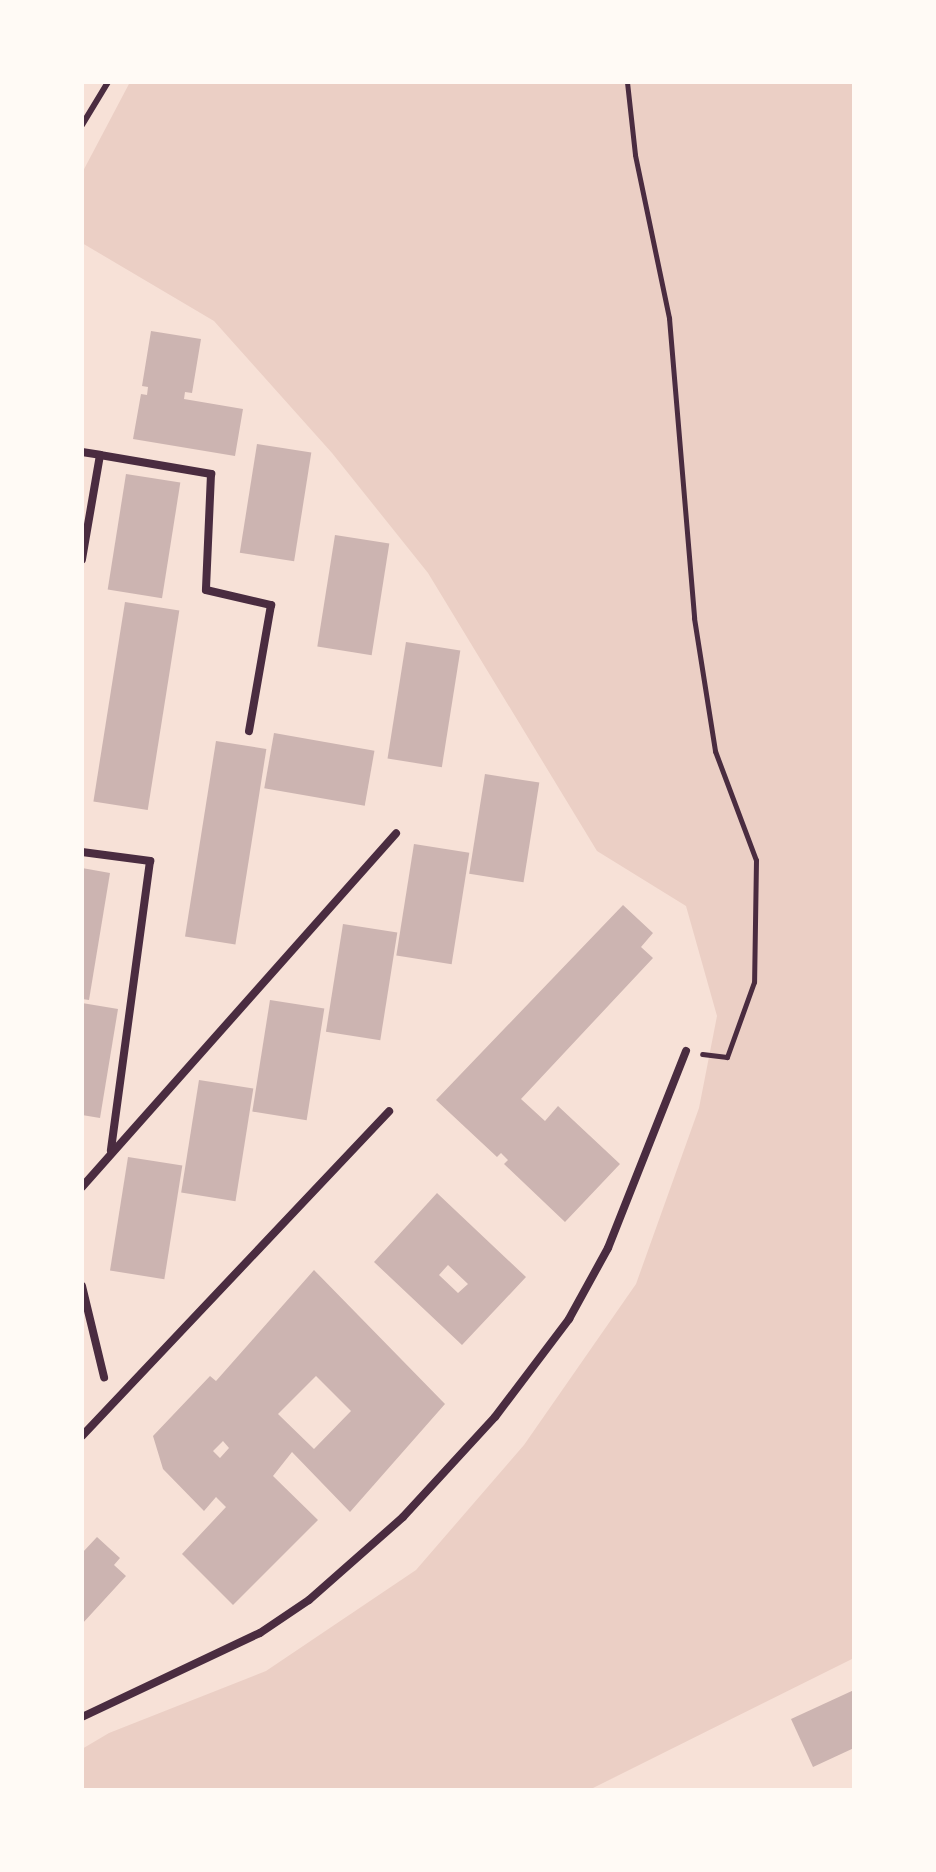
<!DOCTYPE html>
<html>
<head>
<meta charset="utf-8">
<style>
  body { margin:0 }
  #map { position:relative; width:936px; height:1872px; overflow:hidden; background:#f7e1d7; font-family:"Varela Round",sans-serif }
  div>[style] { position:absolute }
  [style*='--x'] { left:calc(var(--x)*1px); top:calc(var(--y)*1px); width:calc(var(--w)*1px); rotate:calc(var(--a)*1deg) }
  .green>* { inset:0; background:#ebcfc5 }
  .building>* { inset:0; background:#ccb4b1; transform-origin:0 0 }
  .path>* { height:5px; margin:-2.5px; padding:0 2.5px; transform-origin:2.5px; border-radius:2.5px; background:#4a2c40 }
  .service>* { height:6px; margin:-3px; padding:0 3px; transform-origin:3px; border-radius:3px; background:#4a2c40 }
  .minor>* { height:8px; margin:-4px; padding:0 4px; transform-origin:4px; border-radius:4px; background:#4a2c40 }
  span { translate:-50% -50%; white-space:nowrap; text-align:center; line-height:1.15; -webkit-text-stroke:7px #fffaf5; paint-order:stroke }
  .frame { position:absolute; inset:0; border:84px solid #fffaf5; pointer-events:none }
</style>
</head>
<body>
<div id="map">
  <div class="green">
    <div style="clip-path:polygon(130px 82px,854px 82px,854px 1658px,589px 1790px,82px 1790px,82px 1749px,109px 1733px,266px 1671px,416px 1570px,524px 1445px,636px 1284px,699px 1108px,717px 1016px,686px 906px,597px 851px,428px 573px,332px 453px,214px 321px,82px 243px,82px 173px)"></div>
  </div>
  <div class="building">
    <div style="clip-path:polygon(151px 331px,201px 339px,192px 393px,185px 392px,184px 399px,243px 409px,235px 456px,133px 439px,141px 394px,147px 395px,148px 387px,142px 386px)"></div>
    <div style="left:257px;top:444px;width:55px;height:110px;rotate:9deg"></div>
    <div style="left:126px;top:474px;width:55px;height:117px;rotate:9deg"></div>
    <div style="left:335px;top:535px;width:55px;height:113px;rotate:9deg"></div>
    <div style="left:125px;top:602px;width:55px;height:202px;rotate:9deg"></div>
    <div style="left:406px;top:642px;width:55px;height:118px;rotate:9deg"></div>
    <div style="left:274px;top:733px;width:102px;height:56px;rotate:10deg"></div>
    <div style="left:216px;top:741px;width:51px;height:198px;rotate:9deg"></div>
    <div style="left:485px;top:774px;width:55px;height:101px;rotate:9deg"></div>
    <div style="left:414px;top:844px;width:56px;height:113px;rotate:9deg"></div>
    <div style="clip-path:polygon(82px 868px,110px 873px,89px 1000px,82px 999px)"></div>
    <div style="clip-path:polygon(623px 905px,653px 933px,641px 947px,653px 958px,521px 1099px,545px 1121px,558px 1106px,620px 1164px,565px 1222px,504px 1164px,508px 1160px,501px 1153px,497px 1157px,436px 1100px)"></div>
    <div style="left:343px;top:924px;width:55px;height:109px;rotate:9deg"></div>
    <div style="left:270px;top:1000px;width:55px;height:113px;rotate:9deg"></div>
    <div style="clip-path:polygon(82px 1003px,118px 1009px,100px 1118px,82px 1115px)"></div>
    <div style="left:199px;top:1080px;width:55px;height:114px;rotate:9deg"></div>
    <div style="left:128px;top:1157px;width:55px;height:115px;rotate:9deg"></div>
    <div style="clip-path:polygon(evenodd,437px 1193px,526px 1277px,462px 1345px,374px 1262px,437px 1193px,448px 1265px,468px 1284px,458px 1293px,439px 1275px,448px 1265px)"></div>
    <div style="clip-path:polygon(evenodd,314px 1270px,445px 1404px,350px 1512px,292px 1452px,273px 1476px,318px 1520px,233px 1605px,182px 1554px,226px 1507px,216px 1497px,204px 1511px,163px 1469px,153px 1436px,210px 1376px,216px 1381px,314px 1270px,316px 1376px,351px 1411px,314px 1449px,278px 1414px,316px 1376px,314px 1270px,223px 1441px,229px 1448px,220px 1458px,213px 1451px,223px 1441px)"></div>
    <div style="clip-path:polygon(97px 1537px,120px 1558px,114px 1565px,126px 1576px,82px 1624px,82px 1553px)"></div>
    <div style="clip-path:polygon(854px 1690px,854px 1748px,813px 1767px,791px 1719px)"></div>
  </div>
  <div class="path">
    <div style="--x:627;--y:82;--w:73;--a:83.7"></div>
    <div style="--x:635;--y:155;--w:167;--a:78.2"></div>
    <div style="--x:669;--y:318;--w:301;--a:85.2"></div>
    <div style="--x:694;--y:618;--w:135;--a:81"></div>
    <div style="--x:715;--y:751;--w:116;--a:69.4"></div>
    <div style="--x:756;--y:860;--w:122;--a:90.9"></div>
    <div style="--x:754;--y:982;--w:80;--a:109.8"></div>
    <div style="--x:727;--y:1057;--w:25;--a:-173"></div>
  </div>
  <div class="service">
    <div style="--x:82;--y:125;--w:50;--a:-58.8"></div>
  </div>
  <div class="minor">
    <div style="--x:82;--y:452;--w:18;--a:9"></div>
    <div style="--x:100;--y:455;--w:106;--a:99.8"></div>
    <div style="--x:100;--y:455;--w:113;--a:9.7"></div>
    <div style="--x:211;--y:474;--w:116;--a:92.5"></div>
    <div style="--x:206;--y:590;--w:67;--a:13"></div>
    <div style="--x:271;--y:605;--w:128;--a:99.9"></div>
    <div style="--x:82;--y:852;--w:69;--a:7.5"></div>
    <div style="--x:150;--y:861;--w:292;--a:97.7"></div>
    <div style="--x:82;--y:1187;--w:473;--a:-48.4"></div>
    <div style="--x:82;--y:1286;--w:94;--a:76.4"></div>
    <div style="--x:82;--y:1436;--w:447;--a:-46.6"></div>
    <div style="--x:82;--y:1717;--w:197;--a:-25.3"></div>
    <div style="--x:260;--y:1633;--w:59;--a:-34"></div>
    <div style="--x:309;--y:1600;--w:125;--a:-41.4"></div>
    <div style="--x:403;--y:1517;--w:136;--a:-47.4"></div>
    <div style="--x:495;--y:1417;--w:123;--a:-52.9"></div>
    <div style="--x:569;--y:1319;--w:81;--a:-61.2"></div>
    <div style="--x:608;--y:1248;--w:212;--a:-68.4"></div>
  </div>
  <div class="frame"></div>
</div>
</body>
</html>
